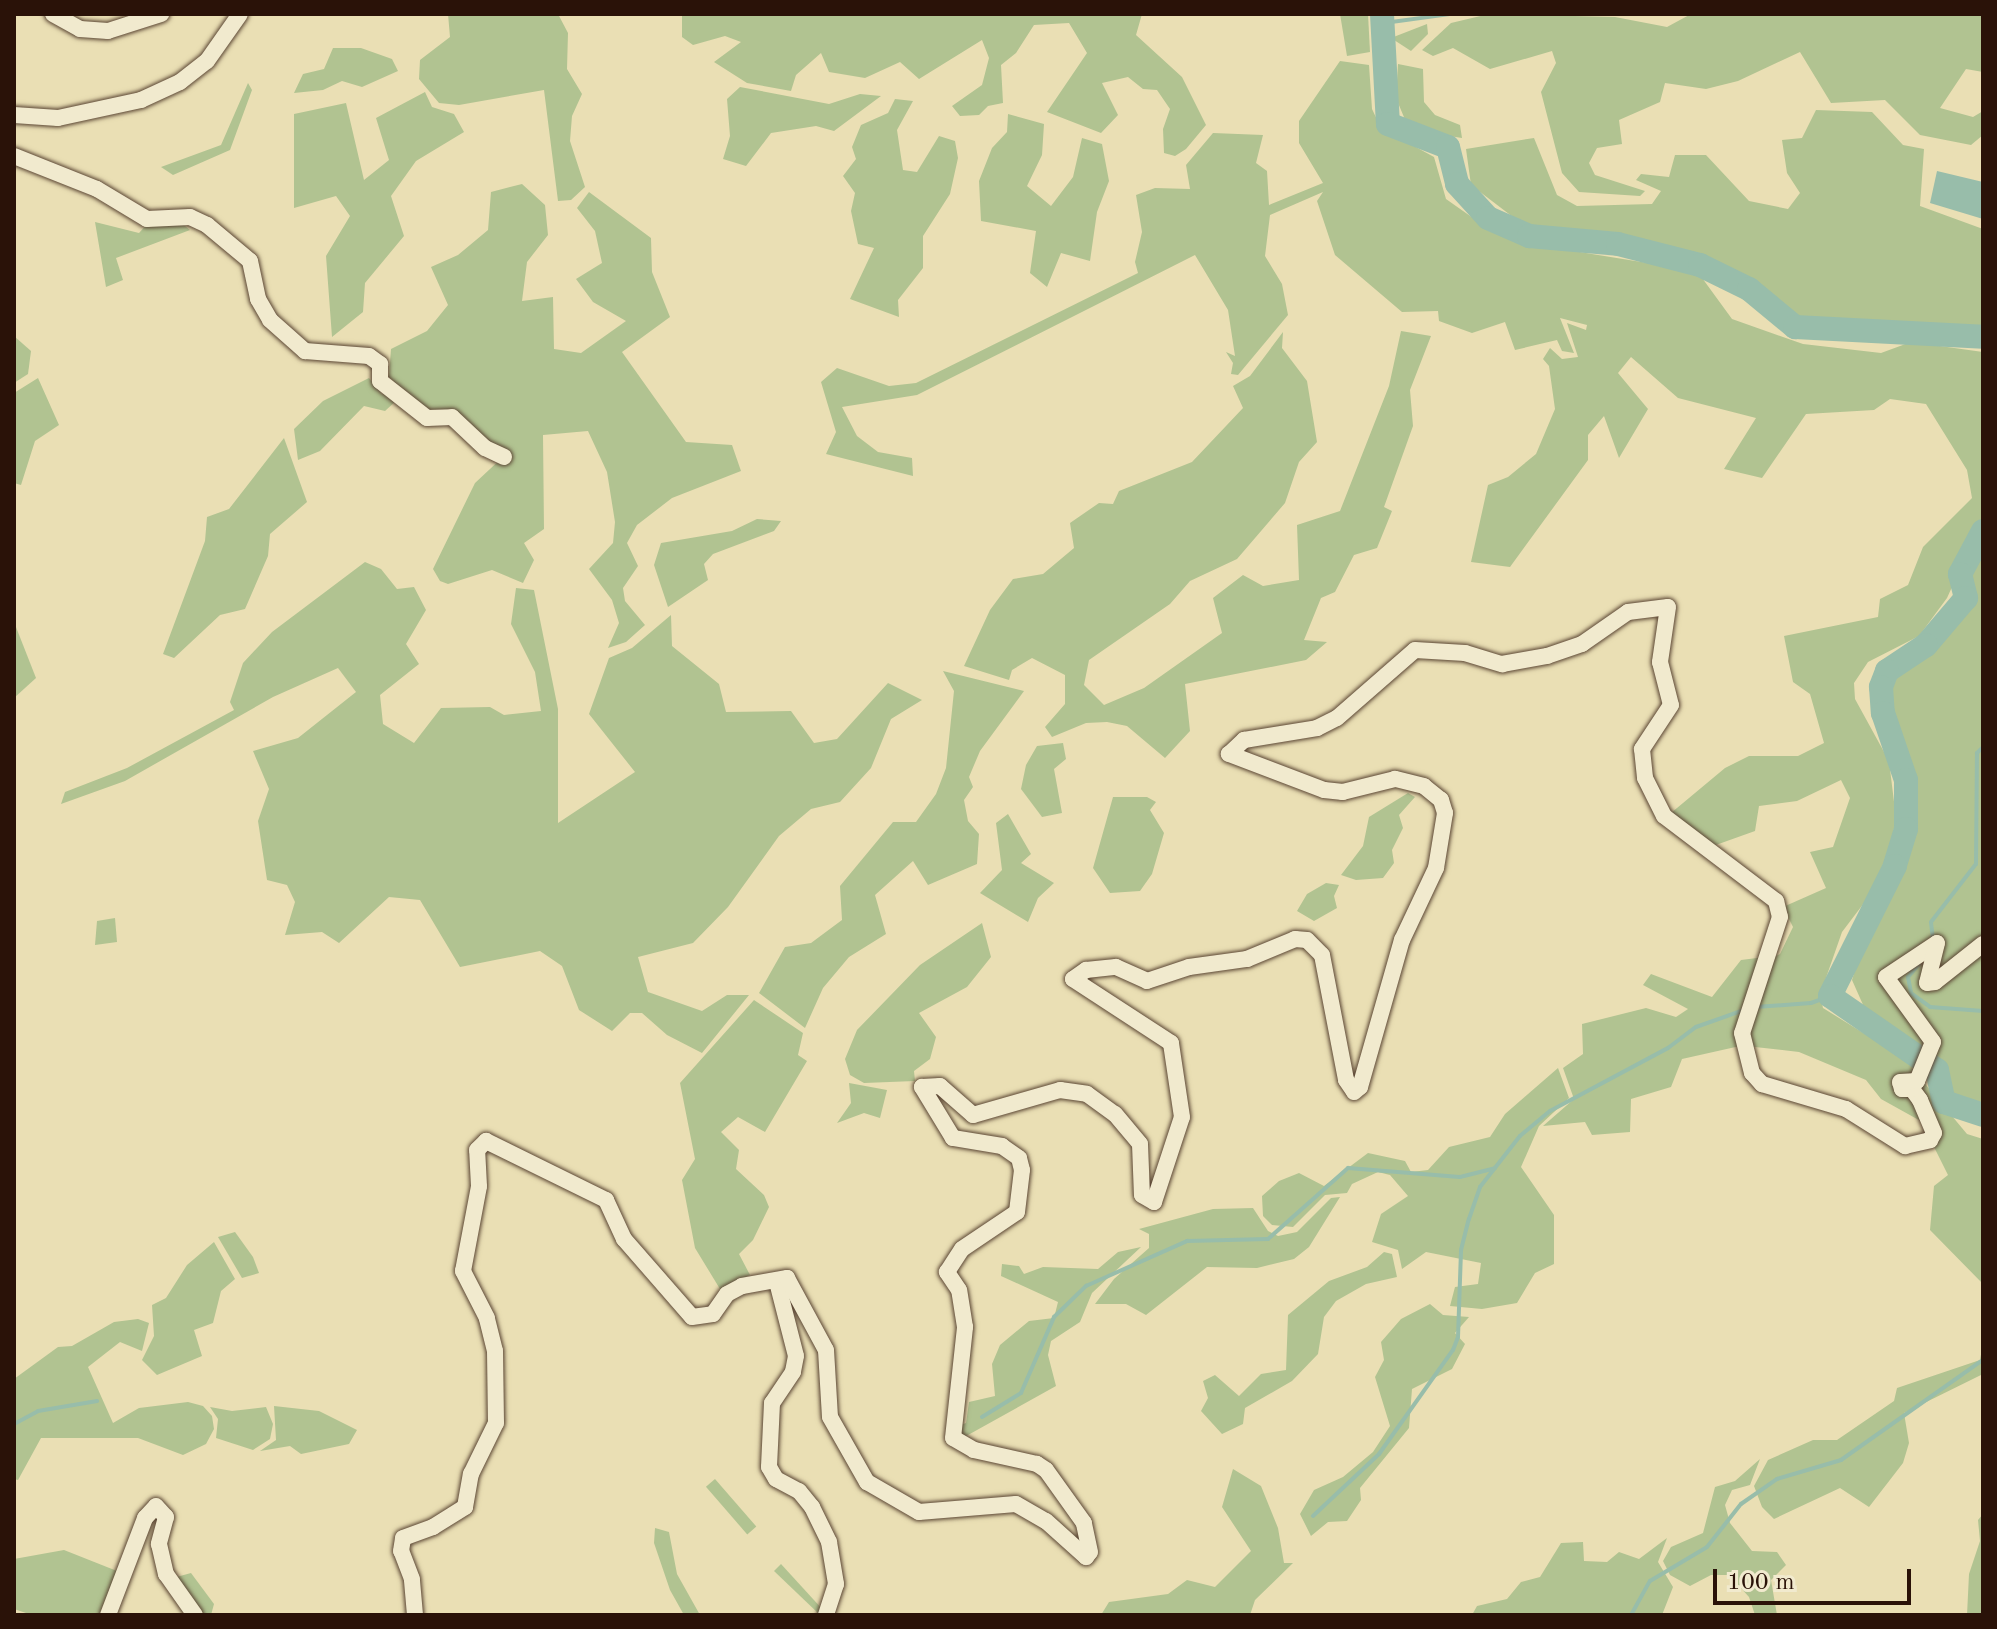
<!DOCTYPE html>
<html>
<head>
<meta charset="utf-8">
<style>
  body { margin:0 }
  #map { position:relative; width:1997px; height:1629px; overflow:hidden; background:#eadfb4; font-family:"Old Standard TT",serif }
  div>[style] { position:absolute }
  [style*='--x'] { left:calc(var(--x)*1px); top:calc(var(--y)*1px); width:calc(var(--w)*1px); rotate:calc(var(--a)*1deg) }
  .green>* { inset:0; background:#b1c391; transform-origin:0 0 }
  .water>* { inset:0; background:#98bdaa }
  .stream>* { height:4px; margin:-2px; padding:0 2px; transform-origin:2px; border-radius:2px; background:#98bdaa }
  .river>* { height:24px; margin:-12px; padding:0 12px; transform-origin:12px; border-radius:12px; background:#98bdaa }
  .roads { filter:drop-shadow(0 0 2px #5a4533) drop-shadow(0 0 2px #5a4533) }
  .minor>* { height:16px; margin:-8px; padding:0 8px; transform-origin:8px; border-radius:8px; background:#f1eace }
  span { translate:-50% -50%; white-space:nowrap; text-align:center; line-height:1.15; -webkit-text-stroke:8px #f1eace; paint-order:stroke }
  .frame { position:absolute; inset:0; border:16px solid #2a1208; pointer-events:none }
  .scale { position:absolute; left:1713px; top:1569px; width:198px; height:36px; box-sizing:border-box; border:4px solid #2a1208; border-top:0; padding-left:10px; font-size:24px; line-height:28px; white-space:nowrap; color:#2a1208; -webkit-text-stroke:6px #f1eace; paint-order:stroke }
</style>
</head>
<body>
<div id="map">
  <div class="green">
    <div style="clip-path:polygon(448px 14px,558px 14px,568px 33px,567px 69px,582px 94px,572px 116px,570px 141px,585px 187px,571px 200px,558px 201px,544px 90px,459px 105px,439px 103px,419px 79px,420px 60px,450px 37px)"></div>
    <div style="clip-path:polygon(682px 14px,1142px 14px,1136px 35px,1182px 77px,1206px 125px,1186px 149px,1175px 156px,1164px 153px,1163px 129px,1170px 109px,1157px 90px,1143px 89px,1128px 77px,1102px 83px,1118px 115px,1101px 133px,1047px 112px,1087px 53px,1069px 23px,1034px 25px,1016px 53px,1001px 65px,1003px 103px,988px 106px,979px 115px,960px 116px,952px 106px,982px 85px,989px 58px,982px 40px,919px 79px,900px 62px,865px 78px,829px 72px,821px 53px,796px 75px,791px 91px,747px 83px,714px 62px,741px 42px,725px 36px,693px 45px,682px 37px)"></div>
    <div style="clip-path:polygon(1340px 14px,1368px 14px,1370px 52px,1347px 56px)"></div>
    <div style="clip-path:polygon(1489px 14px,1615px 17px,1667px 27px,1691px 14px,1983px 14px,1983px 72px,1966px 69px,1940px 108px,1973px 117px,1983px 111px,1983px 135px,1971px 145px,1920px 135px,1885px 100px,1831px 103px,1800px 52px,1738px 81px,1706px 89px,1665px 83px,1660px 102px,1619px 120px,1622px 144px,1597px 148px,1589px 163px,1595px 175px,1645px 191px,1640px 196px,1579px 192px,1562px 173px,1541px 92px,1556px 63px,1552px 51px,1490px 69px,1453px 48px,1433px 56px,1422px 50px,1451px 23px)"></div>
    <div style="clip-path:polygon(1427px 24px,1428px 34px,1411px 51px,1391px 38px)"></div>
    <div style="clip-path:polygon(333px 48px,361px 48px,392px 59px,398px 71px,362px 87px,342px 81px,323px 90px,294px 93px,303px 74px,324px 69px)"></div>
    <div style="clip-path:polygon(1340px 61px,1369px 65px,1372px 109px,1381px 128px,1434px 157px,1446px 199px,1490px 230px,1524px 243px,1697px 271px,1732px 319px,1803px 344px,1881px 353px,1911px 342px,1983px 352px,1983px 519px,1947px 598px,1919px 636px,1868px 662px,1854px 683px,1855px 699px,1889px 761px,1896px 818px,1890px 849px,1867px 899px,1842px 932px,1820px 995px,1823px 1008px,1910px 1062px,1914px 1071px,1906px 1076px,1926px 1124px,1881px 1099px,1866px 1080px,1799px 1052px,1746px 1046px,1770px 959px,1780px 954px,1793px 927px,1783px 907px,1826px 888px,1810px 852px,1833px 847px,1850px 798px,1841px 780px,1797px 801px,1759px 806px,1755px 831px,1713px 846px,1671px 813px,1725px 768px,1749px 756px,1798px 756px,1824px 743px,1810px 694px,1793px 682px,1784px 636px,1878px 617px,1880px 599px,1908px 585px,1923px 547px,1972px 498px,1967px 470px,1926px 404px,1890px 399px,1874px 410px,1806px 414px,1762px 478px,1724px 469px,1756px 418px,1678px 398px,1631px 357px,1618px 373px,1648px 409px,1619px 458px,1604px 416px,1588px 435px,1588px 460px,1510px 567px,1471px 562px,1488px 485px,1508px 477px,1536px 454px,1555px 409px,1549px 366px,1543px 359px,1550px 348px,1562px 359px,1578px 357px,1567px 323px,1586px 330px,1587px 325px,1560px 318px,1574px 353px,1562px 351px,1557px 340px,1515px 350px,1505px 322px,1472px 333px,1439px 321px,1438px 311px,1402px 312px,1335px 255px,1317px 201px,1323px 192px,1270px 215px,1265px 256px,1282px 284px,1288px 315px,1238px 375px,1231px 374px,1233px 363px,1226px 352px,1235px 356px,1228px 310px,1195px 255px,917px 395px,842px 407px,857px 436px,878px 452px,912px 458px,913px 476px,826px 454px,836px 432px,821px 382px,837px 368px,889px 386px,916px 383px,1138px 273px,1135px 262px,1142px 232px,1136px 195px,1155px 188px,1190px 189px,1186px 165px,1213px 133px,1263px 135px,1256px 163px,1267px 171px,1269px 205px,1323px 183px,1299px 143px,1299px 121px)"></div>
    <div style="clip-path:polygon(1398px 64px,1423px 69px,1424px 102px,1435px 115px,1460px 125px,1462px 138px,1424px 132px,1406px 122px,1396px 98px)"></div>
    <div style="clip-path:polygon(248px 83px,252px 90px,230px 150px,173px 175px,161px 167px,221px 145px)"></div>
    <div style="clip-path:polygon(740px 87px,829px 104px,860px 94px,881px 96px,834px 131px,816px 126px,771px 133px,746px 166px,723px 159px,730px 136px,727px 99px)"></div>
    <div style="clip-path:polygon(425px 92px,432px 107px,454px 114px,464px 132px,416px 161px,391px 196px,404px 236px,365px 283px,363px 312px,332px 337px,326px 256px,350px 216px,336px 196px,294px 208px,294px 114px,346px 103px,364px 180px,389px 160px,376px 118px)"></div>
    <div style="clip-path:polygon(895px 99px,913px 101px,897px 130px,903px 170px,917px 172px,939px 136px,955px 141px,958px 158px,950px 194px,923px 236px,923px 268px,898px 300px,899px 317px,850px 299px,874px 248px,858px 244px,851px 211px,855px 193px,843px 176px,856px 159px,852px 147px,861px 125px,888px 113px)"></div>
    <div style="clip-path:polygon(1816px 110px,1872px 112px,1903px 145px,1924px 149px,1920px 206px,1983px 229px,1983px 339px,1796px 320px,1701px 259px,1621px 234px,1530px 230px,1471px 185px,1466px 149px,1534px 138px,1557px 195px,1577px 206px,1652px 204px,1661px 191px,1636px 180px,1641px 174px,1669px 177px,1675px 155px,1706px 155px,1749px 201px,1788px 209px,1800px 193px,1787px 173px,1782px 140px,1802px 138px)"></div>
    <div style="clip-path:polygon(1008px 114px,1044px 124px,1042px 155px,1027px 186px,1051px 206px,1073px 177px,1082px 138px,1102px 144px,1109px 181px,1097px 212px,1090px 261px,1061px 253px,1047px 287px,1030px 273px,1036px 231px,981px 221px,979px 181px,992px 148px,1007px 132px)"></div>
    <div style="clip-path:polygon(522px 184px,545px 205px,548px 235px,527px 262px,522px 301px,553px 297px,554px 349px,581px 353px,626px 321px,593px 302px,576px 279px,602px 263px,595px 231px,577px 208px,589px 192px,651px 238px,652px 272px,670px 317px,622px 352px,686px 442px,732px 445px,741px 471px,672px 498px,637px 525px,627px 543px,638px 566px,623px 588px,625px 601px,645px 625px,626px 642px,608px 648px,619px 623px,612px 600px,589px 569px,613px 543px,615px 522px,607px 472px,588px 431px,543px 435px,544px 529px,524px 543px,534px 560px,523px 583px,492px 570px,448px 584px,440px 581px,433px 569px,475px 483px,505px 455px,454px 412px,427px 414px,389px 377px,391px 349px,427px 331px,448px 305px,431px 267px,458px 255px,488px 230px,491px 192px)"></div>
    <div style="clip-path:polygon(175px 218px,190px 230px,116px 258px,123px 280px,106px 287px,95px 222px,139px 233px,150px 221px)"></div>
    <div style="clip-path:polygon(1401px 331px,1431px 336px,1410px 390px,1413px 426px,1384px 507px,1392px 511px,1377px 548px,1354px 555px,1335px 592px,1321px 598px,1304px 640px,1327px 642px,1306px 660px,1185px 684px,1190px 731px,1165px 758px,1127px 726px,1107px 722px,1086px 723px,1052px 737px,1045px 727px,1065px 704px,1065px 675px,1032px 658px,1012px 670px,1009px 680px,964px 666px,990px 610px,1013px 579px,1043px 574px,1074px 548px,1070px 523px,1099px 503px,1113px 504px,1119px 491px,1192px 462px,1243px 408px,1233px 386px,1250px 376px,1283px 332px,1282px 348px,1307px 381px,1317px 442px,1299px 462px,1285px 503px,1237px 559px,1190px 581px,1170px 604px,1089px 660px,1084px 685px,1104px 705px,1144px 688px,1222px 633px,1213px 598px,1243px 575px,1263px 586px,1299px 580px,1297px 525px,1340px 511px,1389px 386px)"></div>
    <div style="clip-path:polygon(14px 336px,31px 351px,28px 374px,14px 383px)"></div>
    <div style="clip-path:polygon(38px 378px,59px 425px,35px 441px,21px 485px,14px 483px,14px 393px)"></div>
    <div style="clip-path:polygon(369px 378px,382px 394px,390px 392px,397px 400px,385px 411px,364px 406px,320px 451px,298px 460px,294px 429px,323px 401px)"></div>
    <div style="clip-path:polygon(284px 438px,307px 502px,270px 534px,268px 556px,245px 609px,220px 615px,174px 658px,163px 654px,205px 541px,207px 517px,229px 509px)"></div>
    <div style="clip-path:polygon(757px 519px,781px 521px,774px 531px,713px 554px,704px 564px,708px 580px,668px 607px,654px 565px,661px 543px,732px 531px)"></div>
    <div style="clip-path:polygon(1983px 549px,1983px 941px,1935px 979px,1939px 940px,1883px 977px,1927px 1039px,1922px 1053px,1868px 1016px,1852px 980px,1864px 941px,1904px 870px,1917px 791px,1883px 688px,1890px 676px,1923px 657px)"></div>
    <div style="clip-path:polygon(365px 562px,381px 569px,397px 589px,414px 587px,426px 610px,406px 644px,419px 664px,380px 695px,383px 724px,414px 743px,441px 708px,490px 707px,504px 715px,541px 711px,535px 672px,511px 624px,516px 588px,534px 590px,558px 709px,558px 823px,635px 772px,589px 714px,609px 658px,632px 648px,671px 615px,672px 646px,719px 684px,726px 712px,791px 711px,814px 743px,837px 739px,888px 683px,922px 700px,891px 719px,871px 768px,840px 802px,811px 809px,779px 836px,728px 907px,693px 943px,638px 957px,648px 992px,702px 1011px,727px 995px,749px 995px,702px 1053px,667px 1035px,642px 1013px,630px 1013px,612px 1031px,579px 1010px,562px 966px,540px 951px,460px 967px,420px 900px,389px 897px,339px 943px,322px 932px,285px 935px,295px 902px,287px 885px,267px 880px,258px 821px,269px 789px,253px 751px,298px 738px,356px 692px,338px 668px,273px 697px,125px 781px,61px 804px,65px 792px,127px 768px,234px 710px,230px 702px,243px 663px,272px 632px)"></div>
    <div style="clip-path:polygon(14px 622px,36px 678px,14px 698px)"></div>
    <div style="clip-path:polygon(943px 671px,1024px 691px,980px 751px,969px 777px,973px 787px,964px 800px,968px 821px,979px 834px,977px 864px,928px 885px,913px 861px,875px 895px,886px 934px,849px 957px,823px 988px,805px 1028px,759px 993px,785px 947px,811px 943px,842px 920px,840px 886px,893px 822px,916px 822px,936px 794px,946px 768px,954px 691px)"></div>
    <div style="clip-path:polygon(1063px 743px,1066px 759px,1054px 769px,1062px 813px,1042px 817px,1021px 789px,1026px 765px,1037px 746px)"></div>
    <div style="clip-path:polygon(1408px 793px,1415px 797px,1399px 815px,1403px 828px,1392px 850px,1394px 863px,1383px 878px,1356px 880px,1341px 875px,1363px 846px,1369px 817px)"></div>
    <div style="clip-path:polygon(1113px 797px,1147px 797px,1156px 802px,1150px 810px,1164px 833px,1152px 874px,1140px 891px,1110px 893px,1093px 868px)"></div>
    <div style="clip-path:polygon(1008px 814px,1031px 854px,1021px 863px,1054px 883px,1038px 898px,1028px 922px,980px 893px,1002px 870px,996px 823px)"></div>
    <div style="clip-path:polygon(1326px 883px,1339px 885px,1334px 896px,1337px 908px,1314px 921px,1297px 911px,1307px 894px)"></div>
    <div style="clip-path:polygon(115px 918px,117px 942px,95px 945px,97px 921px)"></div>
    <div style="clip-path:polygon(982px 923px,991px 957px,967px 987px,919px 1013px,936px 1037px,930px 1059px,914px 1071px,915px 1081px,864px 1083px,850px 1075px,845px 1059px,857px 1030px,920px 965px)"></div>
    <div style="clip-path:polygon(1933px 948px,1925px 984px,1983px 948px,1983px 1102px,1951px 1101px,1940px 1067px,1929px 1058px,1935px 1042px,1890px 978px)"></div>
    <div style="clip-path:polygon(1765px 957px,1740px 1046px,1682px 1059px,1671px 1087px,1631px 1099px,1630px 1132px,1592px 1135px,1585px 1122px,1543px 1126px,1574px 1099px,1563px 1068px,1583px 1054px,1582px 1024px,1646px 1008px,1676px 1017px,1688px 1009px,1643px 985px,1651px 974px,1712px 997px,1741px 960px)"></div>
    <div style="clip-path:polygon(754px 1000px,803px 1033px,798px 1055px,807px 1061px,765px 1132px,738px 1117px,721px 1132px,739px 1150px,736px 1169px,764px 1195px,769px 1207px,753px 1240px,739px 1254px,750px 1275px,720px 1289px,695px 1248px,682px 1180px,695px 1159px,680px 1083px)"></div>
    <div style="clip-path:polygon(1558px 1068px,1569px 1098px,1539px 1126px,1521px 1167px,1554px 1215px,1554px 1264px,1535px 1273px,1517px 1303px,1482px 1309px,1450px 1306px,1455px 1287px,1478px 1284px,1481px 1263px,1426px 1252px,1402px 1269px,1398px 1250px,1372px 1242px,1381px 1214px,1408px 1196px,1390px 1175px,1378px 1172px,1352px 1184px,1347px 1193px,1325px 1195px,1293px 1227px,1272px 1225px,1263px 1216px,1262px 1196px,1279px 1181px,1299px 1173px,1324px 1186px,1368px 1153px,1405px 1161px,1411px 1172px,1428px 1170px,1449px 1147px,1490px 1137px,1505px 1114px)"></div>
    <div style="clip-path:polygon(1921px 1079px,1967px 1134px,1983px 1139px,1983px 1284px,1930px 1230px,1934px 1186px,1948px 1175px,1932px 1143px,1916px 1083px)"></div>
    <div style="clip-path:polygon(849px 1083px,887px 1090px,880px 1118px,864px 1113px,837px 1123px,851px 1103px)"></div>
    <div style="clip-path:polygon(1340px 1197px,1309px 1247px,1294px 1259px,1257px 1268px,1207px 1267px,1146px 1315px,1126px 1304px,1095px 1304px,1114px 1279px,1149px 1248px,1149px 1234px,1139px 1229px,1213px 1209px,1253px 1208px,1268px 1231px,1278px 1236px,1297px 1232px,1331px 1198px)"></div>
    <div style="clip-path:polygon(235px 1232px,253px 1257px,259px 1273px,242px 1278px,218px 1237px)"></div>
    <div style="clip-path:polygon(214px 1242px,235px 1279px,221px 1291px,213px 1323px,194px 1330px,202px 1356px,157px 1375px,142px 1360px,154px 1336px,152px 1305px,166px 1298px,187px 1265px)"></div>
    <div style="clip-path:polygon(1141px 1247px,1092px 1293px,1080px 1322px,1051px 1341px,1048px 1355px,1056px 1386px,959px 1440px,958px 1426px,966px 1423px,969px 1402px,995px 1396px,992px 1364px,1000px 1345px,1029px 1321px,1054px 1318px,1058px 1302px,1001px 1276px,1002px 1264px,1019px 1266px,1024px 1274px,1043px 1267px,1098px 1269px,1118px 1252px)"></div>
    <div style="clip-path:polygon(1384px 1252px,1392px 1254px,1397px 1277px,1366px 1284px,1336px 1301px,1324px 1317px,1318px 1354px,1292px 1381px,1245px 1408px,1243px 1424px,1222px 1434px,1201px 1411px,1208px 1398px,1203px 1381px,1215px 1375px,1239px 1396px,1261px 1374px,1286px 1370px,1288px 1315px,1329px 1281px,1367px 1267px)"></div>
    <div style="clip-path:polygon(1430px 1304px,1443px 1315px,1469px 1317px,1455px 1333px,1465px 1344px,1452px 1369px,1412px 1389px,1409px 1428px,1360px 1488px,1361px 1500px,1347px 1521px,1328px 1522px,1311px 1536px,1300px 1514px,1314px 1490px,1343px 1477px,1373px 1452px,1390px 1426px,1375px 1377px,1384px 1360px,1381px 1342px,1401px 1319px)"></div>
    <div style="clip-path:polygon(138px 1319px,149px 1323px,142px 1351px,120px 1342px,88px 1367px,113px 1423px,139px 1408px,188px 1402px,203px 1406px,212px 1416px,214px 1429px,206px 1444px,183px 1455px,138px 1438px,41px 1438px,18px 1480px,14px 1479px,14px 1379px,58px 1347px,72px 1346px,114px 1322px)"></div>
    <div style="clip-path:polygon(1983px 1343px,1983px 1374px,1904px 1413px,1909px 1443px,1903px 1463px,1869px 1507px,1840px 1488px,1774px 1519px,1762px 1507px,1754px 1486px,1768px 1460px,1813px 1440px,1837px 1440px,1894px 1401px,1897px 1388px,1980px 1360px)"></div>
    <div style="clip-path:polygon(274px 1406px,319px 1411px,357px 1430px,349px 1444px,301px 1454px,290px 1446px,260px 1451px,276px 1440px)"></div>
    <div style="clip-path:polygon(210px 1407px,232px 1411px,266px 1407px,273px 1424px,270px 1439px,253px 1450px,216px 1438px,218px 1419px)"></div>
    <div style="clip-path:polygon(1760px 1459px,1750px 1485px,1732px 1490px,1725px 1505px,1730px 1523px,1752px 1551px,1777px 1552px,1786px 1565px,1771px 1580px,1777px 1615px,1755px 1615px,1749px 1597px,1729px 1575px,1711px 1575px,1690px 1586px,1670px 1575px,1663px 1561px,1671px 1547px,1703px 1533px,1715px 1487px,1735px 1481px)"></div>
    <div style="clip-path:polygon(1233px 1469px,1261px 1486px,1278px 1528px,1284px 1563px,1293px 1563px,1255px 1600px,1250px 1615px,1101px 1615px,1109px 1602px,1168px 1594px,1187px 1580px,1215px 1587px,1251px 1551px,1222px 1507px)"></div>
    <div style="left:715px;top:1479px;width:63px;height:12px;rotate:49deg"></div>
    <div style="clip-path:polygon(1983px 1514px,1983px 1615px,1967px 1615px,1969px 1574px,1980px 1541px,1978px 1520px)"></div>
    <div style="clip-path:polygon(655px 1528px,669px 1532px,677px 1574px,700px 1615px,684px 1615px,670px 1590px,654px 1543px)"></div>
    <div style="clip-path:polygon(1667px 1538px,1658px 1562px,1673px 1587px,1662px 1615px,1472px 1615px,1477px 1606px,1507px 1599px,1521px 1582px,1540px 1577px,1561px 1543px,1583px 1542px,1584px 1561px,1607px 1562px,1619px 1552px,1639px 1559px)"></div>
    <div style="clip-path:polygon(64px 1550px,117px 1571px,99px 1615px,32px 1615px,14px 1609px,14px 1559px)"></div>
    <div style="clip-path:polygon(781px 1564px,824px 1611px,820px 1615px,774px 1571px)"></div>
    <div style="clip-path:polygon(191px 1573px,214px 1604px,211px 1615px,202px 1615px,173px 1578px)"></div>
  </div>
  <div class="water">
    <div style="clip-path:polygon(1937px 171px,1983px 182px,1983px 219px,1930px 203px)"></div>
  </div>
  <div class="stream">
    <div style="--x:1609;--y:14;--w:64;--a:0"></div>
    <div style="--x:1384;--y:23;--w:68;--a:-7.7"></div>
    <div style="--x:1933;--y:939;--w:17;--a:-97"></div>
    <div style="--x:1931;--y:922;--w:73;--a:-52.2"></div>
    <div style="--x:1976;--y:864;--w:111;--a:-89.5"></div>
    <div style="--x:1977;--y:753;--w:8;--a:-45"></div>
    <div style="--x:1919;--y:964;--w:17;--a:130"></div>
    <div style="--x:1908;--y:977;--w:16;--a:79"></div>
    <div style="--x:1911;--y:993;--w:24;--a:36"></div>
    <div style="--x:1930;--y:1007;--w:53;--a:4.3"></div>
    <div style="--x:1756;--y:1007;--w:55;--a:-4.2"></div>
    <div style="--x:1811;--y:1003;--w:20;--a:-20"></div>
    <div style="--x:982;--y:1417;--w:46;--a:-31.6"></div>
    <div style="--x:1021;--y:1393;--w:83;--a:-66.5"></div>
    <div style="--x:1054;--y:1317;--w:45;--a:-44.1"></div>
    <div style="--x:1086;--y:1286;--w:111;--a:-24"></div>
    <div style="--x:1187;--y:1241;--w:81;--a:-1.4"></div>
    <div style="--x:1268;--y:1239;--w:107;--a:-41.6"></div>
    <div style="--x:1348;--y:1168;--w:112;--a:4.6"></div>
    <div style="--x:1460;--y:1177;--w:36;--a:-14"></div>
    <div style="--x:14;--y:1424;--w:27;--a:-28"></div>
    <div style="--x:38;--y:1411;--w:60;--a:-9.6"></div>
    <div style="--x:1313;--y:1516;--w:91;--a:-43.2"></div>
    <div style="--x:1379;--y:1454;--w:128;--a:-54.6"></div>
    <div style="--x:1453;--y:1350;--w:14;--a:-69"></div>
    <div style="--x:1458;--y:1337;--w:87;--a:-88"></div>
    <div style="--x:1461;--y:1250;--w:32;--a:-76"></div>
    <div style="--x:1469;--y:1219;--w:34;--a:-71"></div>
    <div style="--x:1480;--y:1187;--w:65;--a:-51.9"></div>
    <div style="--x:1520;--y:1136;--w:39;--a:-40"></div>
    <div style="--x:1550;--y:1111;--w:134;--a:-28.1"></div>
    <div style="--x:1668;--y:1048;--w:35;--a:-37"></div>
    <div style="--x:1696;--y:1027;--w:51;--a:-19.5"></div>
    <div style="--x:1631;--y:1615;--w:39;--a:-61"></div>
    <div style="--x:1650;--y:1581;--w:66;--a:-30.8"></div>
    <div style="--x:1707;--y:1547;--w:55;--a:-51.7"></div>
    <div style="--x:1741;--y:1504;--w:44;--a:-34.8"></div>
    <div style="--x:1777;--y:1479;--w:67;--a:-16.5"></div>
    <div style="--x:1841;--y:1460;--w:174;--a:-35.2"></div>
  </div>
  <div class="river">
    <div style="--x:1382;--y:14;--w:110;--a:86.9"></div>
    <div style="--x:1388;--y:124;--w:64;--a:21"></div>
    <div style="--x:1448;--y:147;--w:38;--a:76"></div>
    <div style="--x:1457;--y:184;--w:46;--a:47.6"></div>
    <div style="--x:1488;--y:218;--w:45;--a:23.7"></div>
    <div style="--x:1529;--y:236;--w:89;--a:5.1"></div>
    <div style="--x:1618;--y:244;--w:85;--a:14.4"></div>
    <div style="--x:1700;--y:265;--w:55;--a:26.1"></div>
    <div style="--x:1749;--y:289;--w:60;--a:39.6"></div>
    <div style="--x:1795;--y:327;--w:188;--a:3"></div>
    <div style="--x:1983;--y:531;--w:49;--a:118.1"></div>
    <div style="--x:1960;--y:574;--w:25;--a:76"></div>
    <div style="--x:1966;--y:598;--w:62;--a:130.4"></div>
    <div style="--x:1926;--y:645;--w:47;--a:146.3"></div>
    <div style="--x:1887;--y:671;--w:17;--a:111"></div>
    <div style="--x:1881;--y:687;--w:26;--a:86"></div>
    <div style="--x:1883;--y:713;--w:71;--a:71.1"></div>
    <div style="--x:1906;--y:780;--w:49;--a:90"></div>
    <div style="--x:1906;--y:829;--w:39;--a:107"></div>
    <div style="--x:1895;--y:866;--w:145;--a:116.6"></div>
    <div style="--x:1830;--y:996;--w:130;--a:34.7"></div>
    <div style="--x:1937;--y:1070;--w:33;--a:78"></div>
    <div style="--x:1944;--y:1102;--w:41;--a:18.4"></div>
  </div>
  <div class="roads">
    <div class="minor">
      <div style="--x:53;--y:14;--w:31;--a:29"></div>
      <div style="--x:80;--y:29;--w:28;--a:4"></div>
      <div style="--x:108;--y:31;--w:56;--a:-17.8"></div>
      <div style="--x:14;--y:115;--w:44;--a:3.9"></div>
      <div style="--x:58;--y:118;--w:85;--a:-12.2"></div>
      <div style="--x:141;--y:100;--w:43;--a:-24.8"></div>
      <div style="--x:180;--y:82;--w:34;--a:-38"></div>
      <div style="--x:207;--y:61;--w:57;--a:-54.9"></div>
      <div style="--x:14;--y:156;--w:89;--a:21.7"></div>
      <div style="--x:97;--y:189;--w:58;--a:31"></div>
      <div style="--x:147;--y:219;--w:43;--a:-2.7"></div>
      <div style="--x:190;--y:217;--w:19;--a:25"></div>
      <div style="--x:207;--y:225;--w:56;--a:39.9"></div>
      <div style="--x:250;--y:261;--w:39;--a:78"></div>
      <div style="--x:258;--y:299;--w:24;--a:60"></div>
      <div style="--x:270;--y:320;--w:47;--a:41.5"></div>
      <div style="--x:305;--y:351;--w:64;--a:4.5"></div>
      <div style="--x:369;--y:356;--w:14;--a:36"></div>
      <div style="--x:380;--y:364;--w:17;--a:90"></div>
      <div style="--x:380;--y:381;--w:60;--a:38.2"></div>
      <div style="--x:427;--y:418;--w:25;--a:-2"></div>
      <div style="--x:452;--y:417;--w:45;--a:43.2"></div>
      <div style="--x:485;--y:448;--w:21;--a:25"></div>
      <div style="--x:777;--y:1282;--w:76;--a:75.6"></div>
      <div style="--x:796;--y:1356;--w:16;--a:101"></div>
      <div style="--x:793;--y:1372;--w:37;--a:124"></div>
      <div style="--x:772;--y:1403;--w:64;--a:92.7"></div>
      <div style="--x:769;--y:1467;--w:14;--a:60"></div>
      <div style="--x:776;--y:1479;--w:26;--a:28"></div>
      <div style="--x:799;--y:1491;--w:21;--a:51"></div>
      <div style="--x:812;--y:1507;--w:39;--a:64"></div>
      <div style="--x:829;--y:1542;--w:43;--a:80.5"></div>
      <div style="--x:836;--y:1584;--w:33;--a:108"></div>
      <div style="--x:108;--y:1615;--w:104;--a:-69.1"></div>
      <div style="--x:145;--y:1518;--w:16;--a:-47"></div>
      <div style="--x:156;--y:1506;--w:15;--a:48"></div>
      <div style="--x:166;--y:1517;--w:28;--a:105"></div>
      <div style="--x:159;--y:1544;--w:31;--a:77"></div>
      <div style="--x:166;--y:1574;--w:50;--a:54.7"></div>
      <div style="--x:415;--y:1615;--w:36;--a:-95"></div>
      <div style="--x:412;--y:1579;--w:30;--a:-111"></div>
      <div style="--x:401;--y:1551;--w:13;--a:-81"></div>
      <div style="--x:403;--y:1538;--w:32;--a:-20"></div>
      <div style="--x:433;--y:1527;--w:38;--a:-32"></div>
      <div style="--x:465;--y:1507;--w:34;--a:-80"></div>
      <div style="--x:471;--y:1474;--w:57;--a:-63.9"></div>
      <div style="--x:496;--y:1423;--w:72;--a:-90.8"></div>
      <div style="--x:495;--y:1351;--w:34;--a:-104"></div>
      <div style="--x:487;--y:1318;--w:53;--a:-117.1"></div>
      <div style="--x:463;--y:1271;--w:86;--a:-79.3"></div>
      <div style="--x:479;--y:1186;--w:36;--a:-93"></div>
      <div style="--x:477;--y:1150;--w:13;--a:-45"></div>
      <div style="--x:486;--y:1141;--w:134;--a:26.2"></div>
      <div style="--x:606;--y:1200;--w:43;--a:65.2"></div>
      <div style="--x:624;--y:1239;--w:103;--a:48.9"></div>
      <div style="--x:692;--y:1317;--w:21;--a:-8"></div>
      <div style="--x:713;--y:1314;--w:24;--a:-55"></div>
      <div style="--x:727;--y:1294;--w:17;--a:-28"></div>
      <div style="--x:742;--y:1286;--w:46;--a:-10.1"></div>
      <div style="--x:787;--y:1278;--w:82;--a:61.6"></div>
      <div style="--x:826;--y:1350;--w:67;--a:86.6"></div>
      <div style="--x:830;--y:1417;--w:75;--a:60.4"></div>
      <div style="--x:867;--y:1482;--w:60;--a:30"></div>
      <div style="--x:919;--y:1512;--w:97;--a:-4.7"></div>
      <div style="--x:1016;--y:1504;--w:34;--a:30"></div>
      <div style="--x:1046;--y:1521;--w:54;--a:42"></div>
      <div style="--x:1086;--y:1557;--w:6;--a:-51"></div>
      <div style="--x:1090;--y:1552;--w:30;--a:-102"></div>
      <div style="--x:1084;--y:1523;--w:65;--a:-125.6"></div>
      <div style="--x:1046;--y:1470;--w:11;--a:-146"></div>
      <div style="--x:1037;--y:1464;--w:65;--a:-167.5"></div>
      <div style="--x:974;--y:1450;--w:24;--a:-150"></div>
      <div style="--x:953;--y:1438;--w:112;--a:-83.8"></div>
      <div style="--x:965;--y:1327;--w:37;--a:-99"></div>
      <div style="--x:959;--y:1290;--w:22;--a:-124"></div>
      <div style="--x:947;--y:1272;--w:27;--a:-57"></div>
      <div style="--x:962;--y:1249;--w:66;--a:-33.9"></div>
      <div style="--x:1017;--y:1212;--w:42;--a:-83.2"></div>
      <div style="--x:1022;--y:1170;--w:12;--a:-104"></div>
      <div style="--x:1019;--y:1158;--w:21;--a:-145"></div>
      <div style="--x:1002;--y:1146;--w:50;--a:-170.7"></div>
      <div style="--x:953;--y:1138;--w:60;--a:-121.3"></div>
      <div style="--x:922;--y:1087;--w:18;--a:-3"></div>
      <div style="--x:940;--y:1086;--w:44;--a:41.3"></div>
      <div style="--x:973;--y:1115;--w:91;--a:-16"></div>
      <div style="--x:1060;--y:1090;--w:27;--a:8"></div>
      <div style="--x:1087;--y:1094;--w:34;--a:36"></div>
      <div style="--x:1115;--y:1114;--w:39;--a:50"></div>
      <div style="--x:1140;--y:1144;--w:51;--a:87.8"></div>
      <div style="--x:1142;--y:1195;--w:14;--a:30"></div>
      <div style="--x:1154;--y:1202;--w:89;--a:-71.8"></div>
      <div style="--x:1182;--y:1117;--w:75;--a:-98.5"></div>
      <div style="--x:1171;--y:1043;--w:117;--a:-146.9"></div>
      <div style="--x:1073;--y:979;--w:16;--a:-35"></div>
      <div style="--x:1086;--y:970;--w:30;--a:-6"></div>
      <div style="--x:1116;--y:967;--w:34;--a:24"></div>
      <div style="--x:1147;--y:981;--w:44;--a:-18.4"></div>
      <div style="--x:1189;--y:967;--w:59;--a:-7.9"></div>
      <div style="--x:1247;--y:959;--w:52;--a:-22.6"></div>
      <div style="--x:1295;--y:939;--w:12;--a:5"></div>
      <div style="--x:1307;--y:940;--w:21;--a:45"></div>
      <div style="--x:1322;--y:955;--w:127;--a:79.1"></div>
      <div style="--x:1346;--y:1080;--w:14;--a:56"></div>
      <div style="--x:1354;--y:1092;--w:8;--a:-40"></div>
      <div style="--x:1360;--y:1087;--w:153;--a:-74.1"></div>
      <div style="--x:1402;--y:940;--w:80;--a:-64.7"></div>
      <div style="--x:1436;--y:868;--w:56;--a:-80.7"></div>
      <div style="--x:1445;--y:813;--w:14;--a:-107"></div>
      <div style="--x:1441;--y:800;--w:22;--a:-141"></div>
      <div style="--x:1424;--y:786;--w:30;--a:-166"></div>
      <div style="--x:1395;--y:779;--w:54;--a:166"></div>
      <div style="--x:1343;--y:792;--w:19;--a:-174"></div>
      <div style="--x:1324;--y:790;--w:102;--a:-159.2"></div>
      <div style="--x:1229;--y:754;--w:21;--a:-43"></div>
      <div style="--x:1244;--y:740;--w:74;--a:-9.3"></div>
      <div style="--x:1317;--y:728;--w:22;--a:-27"></div>
      <div style="--x:1337;--y:718;--w:103;--a:-41.1"></div>
      <div style="--x:1415;--y:650;--w:50;--a:3.4"></div>
      <div style="--x:1465;--y:653;--w:39;--a:17"></div>
      <div style="--x:1502;--y:664;--w:46;--a:-10.1"></div>
      <div style="--x:1547;--y:656;--w:37;--a:-19"></div>
      <div style="--x:1582;--y:644;--w:56;--a:-34.8"></div>
      <div style="--x:1628;--y:612;--w:40;--a:-7.1"></div>
      <div style="--x:1668;--y:607;--w:56;--a:98.3"></div>
      <div style="--x:1660;--y:662;--w:44;--a:75.7"></div>
      <div style="--x:1671;--y:705;--w:53;--a:123.4"></div>
      <div style="--x:1642;--y:749;--w:29;--a:84"></div>
      <div style="--x:1645;--y:778;--w:42;--a:63.4"></div>
      <div style="--x:1664;--y:816;--w:141;--a:37.2"></div>
      <div style="--x:1776;--y:901;--w:16;--a:76"></div>
      <div style="--x:1780;--y:917;--w:122;--a:108.1"></div>
      <div style="--x:1742;--y:1033;--w:41;--a:76"></div>
      <div style="--x:1752;--y:1073;--w:15;--a:48"></div>
      <div style="--x:1762;--y:1084;--w:88;--a:16.6"></div>
      <div style="--x:1846;--y:1109;--w:70;--a:32.1"></div>
      <div style="--x:1905;--y:1146;--w:26;--a:-13"></div>
      <div style="--x:1930;--y:1140;--w:8;--a:-60"></div>
      <div style="--x:1934;--y:1133;--w:36;--a:-113"></div>
      <div style="--x:1920;--y:1100;--w:14;--a:-126"></div>
      <div style="--x:1912;--y:1089;--w:10;--a:180"></div>
      <div style="--x:1902;--y:1089;--w:7;--a:-106"></div>
      <div style="--x:1900;--y:1082;--w:17;--a:-3"></div>
      <div style="--x:1917;--y:1081;--w:42;--a:-67.7"></div>
      <div style="--x:1933;--y:1042;--w:80;--a:-125.9"></div>
      <div style="--x:1886;--y:977;--w:61;--a:-33.7"></div>
      <div style="--x:1937;--y:943;--w:41;--a:104"></div>
      <div style="--x:1927;--y:983;--w:8;--a:-7"></div>
      <div style="--x:1935;--y:982;--w:61;--a:-38.4"></div>
    </div>
  </div>
  <div class="frame"></div>
  <div class="scale">100 m</div>
</div>
</body>
</html>
